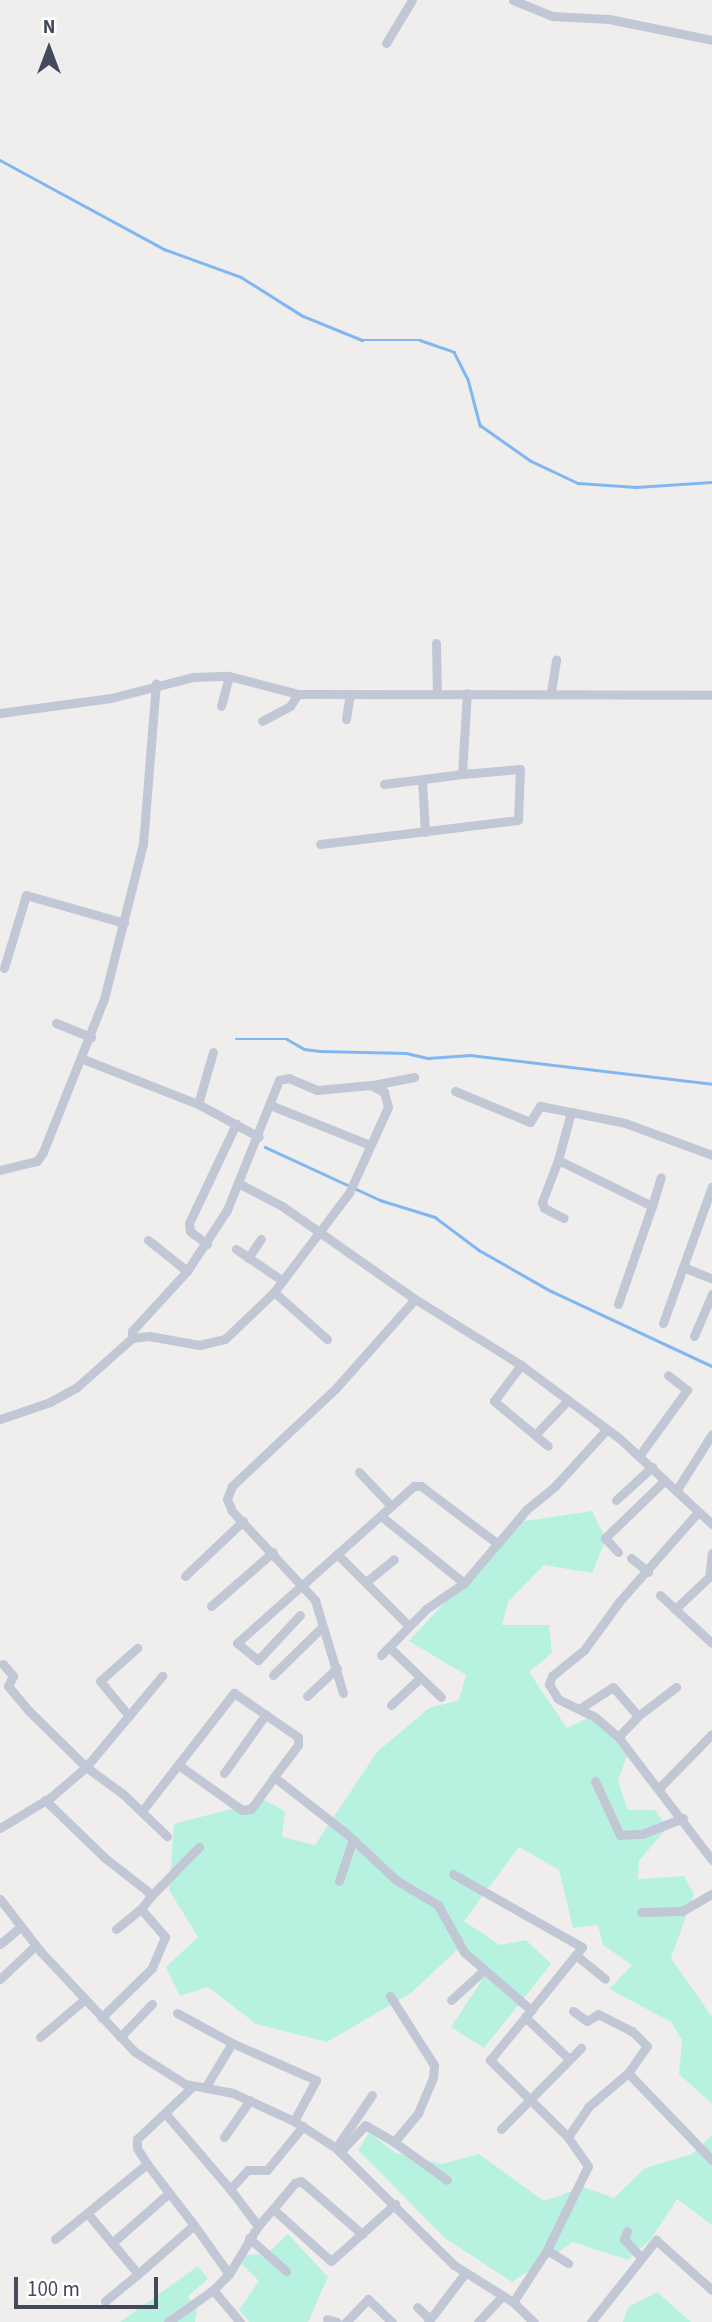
<!DOCTYPE html>
<html>
<head>
<meta charset="utf-8">
<style>
  body { margin:0 }
  #map { position:relative; width:712px; height:2322px; overflow:hidden; background:#f0eeed; font-family:"Source Sans 3",sans-serif }
  div>[style] { position:absolute }
  [style*='--x'] { left:calc(var(--x)*1px); top:calc(var(--y)*1px); width:calc(var(--w)*1px); rotate:calc(var(--a)*1deg) }
  .green>* { inset:0; background:#b7f2e1 }
  .stream>* { height:2.5px; margin:-1.25px; padding:0 1.25px; transform-origin:1.25px; border-radius:1.25px; background:#80b7f3 }
  .minor>* { height:9px; margin:-4.5px; padding:0 4.5px; transform-origin:4.5px; border-radius:4.5px; background:#c2c7d6 }
  span { translate:-50% -50%; white-space:nowrap; text-align:center; line-height:1.15; -webkit-text-stroke:5px #fff; paint-order:stroke }
  .north { position:absolute; left:14px; top:14px; width:70px; height:70px; -webkit-text-stroke:5px #fff; paint-order:stroke; rotate:0deg; font-size:19px; font-weight:700; line-height:28px; text-align:center; color:#44495c }
  .north::after { content:''; display:block; margin:auto; width:24px; height:32px; background:#44495c; clip-path:polygon(50% 0,100% 100%,50% 72%,0 100%) }
  .scale { position:absolute; left:14px; top:2277px; width:144px; height:32px; box-sizing:border-box; border:4px solid #44495c; border-top:0; padding-left:9px; font-size:21px; line-height:24px; white-space:nowrap; color:#44495c; -webkit-text-stroke:5px #fff; paint-order:stroke }
</style>
</head>
<body>
<div id="map">
  <div class="green">
    <div style="clip-path:polygon(592px 1511px,606px 1539px,592px 1573px,544px 1565px,508px 1602px,502px 1625px,549px 1625px,552px 1653px,529px 1672px,567px 1728px,594px 1715px,627px 1756px,618px 1781px,628px 1810px,655px 1810px,667px 1828px,639px 1861px,638px 1879px,684px 1876px,694px 1894px,671px 1958px,712px 2017px,712px 2104px,679px 2074px,682px 2040px,671px 2022px,609px 1989px,632px 1965px,603px 1945px,598px 1925px,573px 1928px,559px 1870px,519px 1847px,464px 1921px,500px 1945px,526px 1940px,551px 1964px,484px 2048px,451px 2027px,484px 1977px,467px 1947px,456px 1951px,411px 1993px,327px 2042px,256px 2024px,208px 1987px,180px 1996px,166px 1967px,198px 1937px,169px 1890px,174px 1824px,264px 1800px,285px 1811px,282px 1837px,315px 1845px,377px 1752px,429px 1708px,459px 1700px,466px 1675px,409px 1641px,519px 1522px)"></div>
    <div style="clip-path:polygon(369px 2133px,396px 2153px,442px 2164px,479px 2154px,544px 2201px,583px 2187px,614px 2198px,645px 2168px,692px 2154px,712px 2135px,712px 2225px,677px 2199px,651px 2239px,628px 2260px,573px 2242px,512px 2282px,445px 2238px,358px 2150px)"></div>
    <div style="clip-path:polygon(288px 2234px,328px 2277px,308px 2322px,249px 2322px,239px 2310px,259px 2281px,242px 2264px,246px 2255px,267px 2254px)"></div>
    <div style="clip-path:polygon(198px 2266px,208px 2279px,188px 2296px,197px 2312px,195px 2322px,120px 2322px)"></div>
    <div style="clip-path:polygon(657px 2292px,691px 2322px,623px 2322px,629px 2306px)"></div>
  </div>
  <div class="stream">
    <div style="--x:0;--y:160;--w:187;--a:28.5"></div>
    <div style="--x:164;--y:249;--w:82;--a:20"></div>
    <div style="--x:241;--y:277;--w:73;--a:32.2"></div>
    <div style="--x:303;--y:316;--w:64;--a:22.1"></div>
    <div style="--x:362;--y:340;--w:58;--a:0"></div>
    <div style="--x:420;--y:340;--w:36;--a:19"></div>
    <div style="--x:454;--y:352;--w:30;--a:63"></div>
    <div style="--x:468;--y:379;--w:48;--a:75.4"></div>
    <div style="--x:480;--y:425;--w:62;--a:35.2"></div>
    <div style="--x:531;--y:461;--w:52;--a:25.1"></div>
    <div style="--x:578;--y:483;--w:58;--a:3.9"></div>
    <div style="--x:636;--y:487;--w:76;--a:-3.8"></div>
    <div style="--x:236;--y:1039;--w:51;--a:0"></div>
    <div style="--x:287;--y:1039;--w:20;--a:30"></div>
    <div style="--x:304;--y:1049;--w:16;--a:7"></div>
    <div style="--x:320;--y:1051;--w:86;--a:1.3"></div>
    <div style="--x:406;--y:1053;--w:23;--a:13"></div>
    <div style="--x:428;--y:1058;--w:42;--a:-4.1"></div>
    <div style="--x:470;--y:1055;--w:244;--a:6.8"></div>
    <div style="--x:265;--y:1147;--w:127;--a:24.7"></div>
    <div style="--x:380;--y:1200;--w:58;--a:17.2"></div>
    <div style="--x:435;--y:1217;--w:55;--a:36.9"></div>
    <div style="--x:479;--y:1250;--w:83;--a:29.7"></div>
    <div style="--x:551;--y:1291;--w:178;--a:25"></div>
  </div>
  <div class="minor">
    <div style="--x:513;--y:0;--w:42;--a:22.3"></div>
    <div style="--x:552;--y:16;--w:57;--a:3"></div>
    <div style="--x:609;--y:19;--w:105;--a:11.5"></div>
    <div style="--x:386;--y:43;--w:50;--a:-58.8"></div>
    <div style="--x:436;--y:643;--w:50;--a:88.9"></div>
    <div style="--x:551;--y:692;--w:33;--a:-81"></div>
    <div style="--x:221;--y:706;--w:31;--a:-75"></div>
    <div style="--x:0;--y:713;--w:112;--a:-7.7"></div>
    <div style="--x:111;--y:698;--w:85;--a:-14.4"></div>
    <div style="--x:193;--y:677;--w:36;--a:-2"></div>
    <div style="--x:229;--y:676;--w:71;--a:14.6"></div>
    <div style="--x:298;--y:694;--w:414;--a:0.1"></div>
    <div style="--x:346;--y:719;--w:25;--a:-81"></div>
    <div style="--x:262;--y:721;--w:32;--a:-28"></div>
    <div style="--x:290;--y:706;--w:14;--a:-56"></div>
    <div style="--x:422;--y:780;--w:52;--a:86.7"></div>
    <div style="--x:384;--y:784;--w:79;--a:-7.3"></div>
    <div style="--x:320;--y:844;--w:199;--a:-6.9"></div>
    <div style="--x:518;--y:820;--w:51;--a:-87.8"></div>
    <div style="--x:520;--y:769;--w:58;--a:175.1"></div>
    <div style="--x:462;--y:774;--w:81;--a:-86.5"></div>
    <div style="--x:4;--y:968;--w:76;--a:-73.2"></div>
    <div style="--x:26;--y:895;--w:102;--a:15.9"></div>
    <div style="--x:56;--y:1023;--w:38;--a:22"></div>
    <div style="--x:83;--y:1059;--w:123;--a:21.4"></div>
    <div style="--x:198;--y:1104;--w:69;--a:28.4"></div>
    <div style="--x:373;--y:1085;--w:42;--a:-11"></div>
    <div style="--x:455;--y:1091;--w:81;--a:22.5"></div>
    <div style="--x:530;--y:1122;--w:19;--a:-58"></div>
    <div style="--x:540;--y:1106;--w:32;--a:11"></div>
    <div style="--x:198;--y:1104;--w:54;--a:-73.9"></div>
    <div style="--x:270;--y:1105;--w:108;--a:21.8"></div>
    <div style="--x:558;--y:1160;--w:45;--a:110.9"></div>
    <div style="--x:542;--y:1202;--w:6;--a:72"></div>
    <div style="--x:544;--y:1208;--w:22;--a:27"></div>
    <div style="--x:0;--y:1170;--w:38;--a:-14"></div>
    <div style="--x:37;--y:1161;--w:11;--a:-56"></div>
    <div style="--x:43;--y:1152;--w:165;--a:-68.3"></div>
    <div style="--x:104;--y:999;--w:160;--a:-75.9"></div>
    <div style="--x:143;--y:844;--w:161;--a:-85.4"></div>
    <div style="--x:240;--y:1184;--w:47;--a:27.6"></div>
    <div style="--x:282;--y:1206;--w:162;--a:35"></div>
    <div style="--x:415;--y:1299;--w:125;--a:31.9"></div>
    <div style="--x:521;--y:1365;--w:122;--a:36.7"></div>
    <div style="--x:619;--y:1438;--w:127;--a:42.8"></div>
    <div style="--x:652;--y:1206;--w:30;--a:-73"></div>
    <div style="--x:148;--y:1240;--w:50;--a:38.5"></div>
    <div style="--x:207;--y:1244;--w:21;--a:-143"></div>
    <div style="--x:190;--y:1231;--w:8;--a:-97"></div>
    <div style="--x:189;--y:1223;--w:110;--a:-64.6"></div>
    <div style="--x:236;--y:1249;--w:53;--a:34.3"></div>
    <div style="--x:248;--y:1258;--w:23;--a:-56"></div>
    <div style="--x:683;--y:1267;--w:31;--a:22"></div>
    <div style="--x:274;--y:1292;--w:71;--a:41.6"></div>
    <div style="--x:618;--y:1304;--w:104;--a:-70.9"></div>
    <div style="--x:652;--y:1206;--w:105;--a:-153.9"></div>
    <div style="--x:558;--y:1160;--w:50;--a:-74.8"></div>
    <div style="--x:571;--y:1112;--w:55;--a:11.5"></div>
    <div style="--x:625;--y:1123;--w:93;--a:20.2"></div>
    <div style="--x:663;--y:1323;--w:145;--a:-70.3"></div>
    <div style="--x:694;--y:1336;--w:46;--a:-66.8"></div>
    <div style="--x:521;--y:1365;--w:45;--a:126.9"></div>
    <div style="--x:494;--y:1401;--w:70;--a:39.8"></div>
    <div style="--x:0;--y:1419;--w:53;--a:-18.8"></div>
    <div style="--x:50;--y:1402;--w:31;--a:-29"></div>
    <div style="--x:77;--y:1387;--w:74;--a:-41.7"></div>
    <div style="--x:132;--y:1338;--w:17;--a:-7"></div>
    <div style="--x:149;--y:1336;--w:51;--a:10.2"></div>
    <div style="--x:199;--y:1345;--w:27;--a:-13"></div>
    <div style="--x:225;--y:1339;--w:68;--a:-43.8"></div>
    <div style="--x:274;--y:1292;--w:124;--a:-52.9"></div>
    <div style="--x:349;--y:1193;--w:94;--a:-65.6"></div>
    <div style="--x:388;--y:1107;--w:16;--a:-105"></div>
    <div style="--x:384;--y:1092;--w:15;--a:-152"></div>
    <div style="--x:371;--y:1085;--w:54;--a:174.7"></div>
    <div style="--x:317;--y:1090;--w:30;--a:-157"></div>
    <div style="--x:289;--y:1078;--w:10;--a:169"></div>
    <div style="--x:279;--y:1080;--w:140;--a:111.8"></div>
    <div style="--x:227;--y:1210;--w:73;--a:123.3"></div>
    <div style="--x:187;--y:1271;--w:81;--a:132.5"></div>
    <div style="--x:132;--y:1331;--w:7;--a:90"></div>
    <div style="--x:535;--y:1435;--w:48;--a:-46.7"></div>
    <div style="--x:639;--y:1456;--w:82;--a:-54"></div>
    <div style="--x:687;--y:1390;--w:24;--a:-142"></div>
    <div style="--x:359;--y:1472;--w:47;--a:46.7"></div>
    <div style="--x:676;--y:1491;--w:67;--a:-57.7"></div>
    <div style="--x:616;--y:1500;--w:49;--a:-42.5"></div>
    <div style="--x:698;--y:1512;--w:120;--a:131.3"></div>
    <div style="--x:619;--y:1602;--w:59;--a:126.1"></div>
    <div style="--x:584;--y:1650;--w:41;--a:140.9"></div>
    <div style="--x:552;--y:1676;--w:9;--a:111"></div>
    <div style="--x:549;--y:1684;--w:17;--a:59"></div>
    <div style="--x:558;--y:1699;--w:41;--a:25.9"></div>
    <div style="--x:595;--y:1717;--w:30;--a:41"></div>
    <div style="--x:618;--y:1737;--w:155;--a:52.6"></div>
    <div style="--x:381;--y:1516;--w:107;--a:38.9"></div>
    <div style="--x:618;--y:1552;--w:19;--a:-133"></div>
    <div style="--x:605;--y:1538;--w:83;--a:-44"></div>
    <div style="--x:712;--y:1553;--w:24;--a:97"></div>
    <div style="--x:709;--y:1577;--w:47;--a:136.7"></div>
    <div style="--x:675;--y:1609;--w:50;--a:42.6"></div>
    <div style="--x:337;--y:1554;--w:102;--a:45"></div>
    <div style="--x:631;--y:1558;--w:22;--a:39"></div>
    <div style="--x:185;--y:1576;--w:80;--a:-43.5"></div>
    <div style="--x:366;--y:1582;--w:36;--a:-39"></div>
    <div style="--x:660;--y:1595;--w:21;--a:43"></div>
    <div style="--x:211;--y:1606;--w:82;--a:-41.1"></div>
    <div style="--x:300;--y:1615;--w:62;--a:133"></div>
    <div style="--x:258;--y:1660;--w:27;--a:-141"></div>
    <div style="--x:237;--y:1643;--w:237;--a:-41.6"></div>
    <div style="--x:414;--y:1486;--w:7;--a:0"></div>
    <div style="--x:421;--y:1486;--w:96;--a:37"></div>
    <div style="--x:389;--y:1647;--w:72;--a:43.9"></div>
    <div style="--x:381;--y:1655;--w:64;--a:-45.6"></div>
    <div style="--x:426;--y:1609;--w:46;--a:-34.4"></div>
    <div style="--x:464;--y:1583;--w:97;--a:-49.6"></div>
    <div style="--x:527;--y:1509;--w:36;--a:-39"></div>
    <div style="--x:555;--y:1486;--w:77;--a:-47.6"></div>
    <div style="--x:3;--y:1664;--w:16;--a:50"></div>
    <div style="--x:13;--y:1676;--w:11;--a:117"></div>
    <div style="--x:8;--y:1686;--w:33;--a:50"></div>
    <div style="--x:29;--y:1711;--w:80;--a:44.5"></div>
    <div style="--x:86;--y:1767;--w:46;--a:36.1"></div>
    <div style="--x:123;--y:1794;--w:61;--a:43.7"></div>
    <div style="--x:273;--y:1675;--w:69;--a:-44.4"></div>
    <div style="--x:343;--y:1693;--w:97;--a:-106.8"></div>
    <div style="--x:315;--y:1600;--w:122;--a:-133"></div>
    <div style="--x:232;--y:1511;--w:13;--a:-113"></div>
    <div style="--x:227;--y:1499;--w:14;--a:-69"></div>
    <div style="--x:232;--y:1486;--w:143;--a:-43.3"></div>
    <div style="--x:336;--y:1388;--w:119;--a:-48.4"></div>
    <div style="--x:307;--y:1696;--w:41;--a:-43"></div>
    <div style="--x:391;--y:1705;--w:38;--a:-43"></div>
    <div style="--x:579;--y:1709;--w:40;--a:-32.9"></div>
    <div style="--x:613;--y:1687;--w:38;--a:49"></div>
    <div style="--x:638;--y:1716;--w:48;--a:-37.3"></div>
    <div style="--x:129;--y:1716;--w:45;--a:-129.6"></div>
    <div style="--x:100;--y:1681;--w:50;--a:-41.7"></div>
    <div style="--x:618;--y:1737;--w:29;--a:-46"></div>
    <div style="--x:180;--y:1766;--w:76;--a:35.4"></div>
    <div style="--x:242;--y:1810;--w:9;--a:-6"></div>
    <div style="--x:251;--y:1809;--w:39;--a:-54"></div>
    <div style="--x:274;--y:1777;--w:91;--a:37.9"></div>
    <div style="--x:346;--y:1833;--w:69;--a:43.2"></div>
    <div style="--x:396;--y:1880;--w:49;--a:30.8"></div>
    <div style="--x:438;--y:1905;--w:54;--a:61"></div>
    <div style="--x:464;--y:1952;--w:89;--a:40.9"></div>
    <div style="--x:531;--y:2010;--w:81;--a:-51"></div>
    <div style="--x:582;--y:1947;--w:148;--a:-150.5"></div>
    <div style="--x:224;--y:1773;--w:72;--a:-54.6"></div>
    <div style="--x:595;--y:1781;--w:60;--a:65.2"></div>
    <div style="--x:620;--y:1835;--w:22;--a:-3"></div>
    <div style="--x:642;--y:1834;--w:44;--a:-21.3"></div>
    <div style="--x:660;--y:1787;--w:74;--a:-45.5"></div>
    <div style="--x:45;--y:1800;--w:83;--a:44"></div>
    <div style="--x:105;--y:1858;--w:52;--a:38"></div>
    <div style="--x:146;--y:1890;--w:8;--a:50"></div>
    <div style="--x:151;--y:1896;--w:16;--a:128"></div>
    <div style="--x:141;--y:1909;--w:37;--a:49"></div>
    <div style="--x:165;--y:1937;--w:34;--a:113"></div>
    <div style="--x:152;--y:1968;--w:71;--a:135.6"></div>
    <div style="--x:142;--y:1811;--w:150;--a:-52.1"></div>
    <div style="--x:234;--y:1693;--w:78;--a:34.5"></div>
    <div style="--x:298;--y:1737;--w:8;--a:90"></div>
    <div style="--x:298;--y:1745;--w:40;--a:127"></div>
    <div style="--x:0;--y:1828;--w:60;--a:-31.3"></div>
    <div style="--x:51;--y:1797;--w:46;--a:-40.6"></div>
    <div style="--x:86;--y:1767;--w:119;--a:-50.1"></div>
    <div style="--x:339;--y:1881;--w:44;--a:-71.6"></div>
    <div style="--x:151;--y:1896;--w:69;--a:-45.6"></div>
    <div style="--x:0;--y:1899;--w:67;--a:52.3"></div>
    <div style="--x:41;--y:1952;--w:137;--a:46.8"></div>
    <div style="--x:135;--y:2052;--w:59;--a:32.6"></div>
    <div style="--x:185;--y:2084;--w:49;--a:10.6"></div>
    <div style="--x:233;--y:2093;--w:67;--a:24.7"></div>
    <div style="--x:294;--y:2121;--w:50;--a:32.7"></div>
    <div style="--x:336;--y:2148;--w:166;--a:44.8"></div>
    <div style="--x:454;--y:2265;--w:70;--a:32.1"></div>
    <div style="--x:513;--y:2302;--w:29;--a:44"></div>
    <div style="--x:641;--y:1912;--w:41;--a:-1.4"></div>
    <div style="--x:682;--y:1911;--w:34;--a:-30"></div>
    <div style="--x:116;--y:1929;--w:32;--a:-39"></div>
    <div style="--x:0;--y:1944;--w:25;--a:-40"></div>
    <div style="--x:577;--y:1956;--w:36;--a:39"></div>
    <div style="--x:0;--y:1979;--w:48;--a:-43.3"></div>
    <div style="--x:451;--y:2000;--w:45;--a:-42.3"></div>
    <div style="--x:573;--y:2011;--w:17;--a:36"></div>
    <div style="--x:587;--y:2021;--w:13;--a:-32"></div>
    <div style="--x:598;--y:2014;--w:38;--a:27"></div>
    <div style="--x:632;--y:2031;--w:21;--a:45"></div>
    <div style="--x:647;--y:2046;--w:33;--a:125"></div>
    <div style="--x:177;--y:2013;--w:63;--a:28.6"></div>
    <div style="--x:525;--y:2017;--w:59;--a:43.6"></div>
    <div style="--x:40;--y:2037;--w:57;--a:-40.1"></div>
    <div style="--x:120;--y:2037;--w:46;--a:-45.9"></div>
    <div style="--x:205;--y:2088;--w:52;--a:-59"></div>
    <div style="--x:232;--y:2043;--w:92;--a:23.8"></div>
    <div style="--x:316;--y:2080;--w:47;--a:118.2"></div>
    <div style="--x:165;--y:2113;--w:100;--a:49.5"></div>
    <div style="--x:501;--y:2129;--w:114;--a:-45.4"></div>
    <div style="--x:224;--y:2137;--w:45;--a:-54.9"></div>
    <div style="--x:568;--y:2137;--w:36;--a:-56"></div>
    <div style="--x:588;--y:2107;--w:52;--a:-40.4"></div>
    <div style="--x:628;--y:2073;--w:121;--a:46"></div>
    <div style="--x:394;--y:2142;--w:65;--a:35.6"></div>
    <div style="--x:336;--y:2148;--w:64;--a:-55.8"></div>
    <div style="--x:341;--y:2151;--w:35;--a:-47"></div>
    <div style="--x:365;--y:2125;--w:34;--a:30"></div>
    <div style="--x:394;--y:2142;--w:38;--a:-50"></div>
    <div style="--x:418;--y:2113;--w:39;--a:-67"></div>
    <div style="--x:433;--y:2077;--w:12;--a:-85"></div>
    <div style="--x:434;--y:2065;--w:82;--a:-122.5"></div>
    <div style="--x:147;--y:2164;--w:19;--a:-122"></div>
    <div style="--x:137;--y:2148;--w:9;--a:-90"></div>
    <div style="--x:137;--y:2139;--w:76;--a:-43.4"></div>
    <div style="--x:273;--y:2209;--w:34;--a:-50"></div>
    <div style="--x:295;--y:2183;--w:6;--a:-18"></div>
    <div style="--x:301;--y:2181;--w:81;--a:41"></div>
    <div style="--x:88;--y:2214;--w:78;--a:50.2"></div>
    <div style="--x:138;--y:2274;--w:74;--a:-41.2"></div>
    <div style="--x:194;--y:2225;--w:60;--a:54.5"></div>
    <div style="--x:258;--y:2226;--w:23;--a:-49"></div>
    <div style="--x:273;--y:2209;--w:78;--a:41.9"></div>
    <div style="--x:331;--y:2261;--w:86;--a:-41.7"></div>
    <div style="--x:627;--y:2231;--w:9;--a:111"></div>
    <div style="--x:624;--y:2239;--w:23;--a:47"></div>
    <div style="--x:249;--y:2238;--w:50;--a:41.7"></div>
    <div style="--x:55;--y:2239;--w:119;--a:-39.2"></div>
    <div style="--x:147;--y:2164;--w:77;--a:52.4"></div>
    <div style="--x:112;--y:2243;--w:76;--a:-41.3"></div>
    <div style="--x:547;--y:2250;--w:25;--a:32"></div>
    <div style="--x:105;--y:2301;--w:43;--a:-39.3"></div>
    <div style="--x:513;--y:2302;--w:62;--a:-56.8"></div>
    <div style="--x:547;--y:2250;--w:93;--a:-64"></div>
    <div style="--x:588;--y:2166;--w:35;--a:-125"></div>
    <div style="--x:568;--y:2137;--w:110;--a:-135.4"></div>
    <div style="--x:490;--y:2060;--w:65;--a:-50.6"></div>
    <div style="--x:417;--y:2307;--w:18;--a:43"></div>
    <div style="--x:327;--y:2319;--w:10;--a:17"></div>
    <div style="--x:168;--y:2322;--w:55;--a:-35.4"></div>
    <div style="--x:240;--y:2322;--w:42;--a:-130.2"></div>
    <div style="--x:213;--y:2290;--w:23;--a:-45"></div>
    <div style="--x:229;--y:2274;--w:56;--a:-58.9"></div>
    <div style="--x:258;--y:2226;--w:46;--a:-127.1"></div>
    <div style="--x:230;--y:2189;--w:26;--a:-47"></div>
    <div style="--x:248;--y:2170;--w:19;--a:0"></div>
    <div style="--x:267;--y:2170;--w:57;--a:-50.7"></div>
    <div style="--x:346;--y:2322;--w:32;--a:-46"></div>
    <div style="--x:368;--y:2299;--w:33;--a:44"></div>
    <div style="--x:428;--y:2322;--w:61;--a:-52.9"></div>
    <div style="--x:478;--y:2322;--w:35;--a:-47"></div>
    <div style="--x:591;--y:2322;--w:105;--a:-51.6"></div>
    <div style="--x:656;--y:2240;--w:75;--a:41.8"></div>
  </div>
  <div class="north">N</div>
  <div class="scale">100 m</div>
</div>
</body>
</html>
